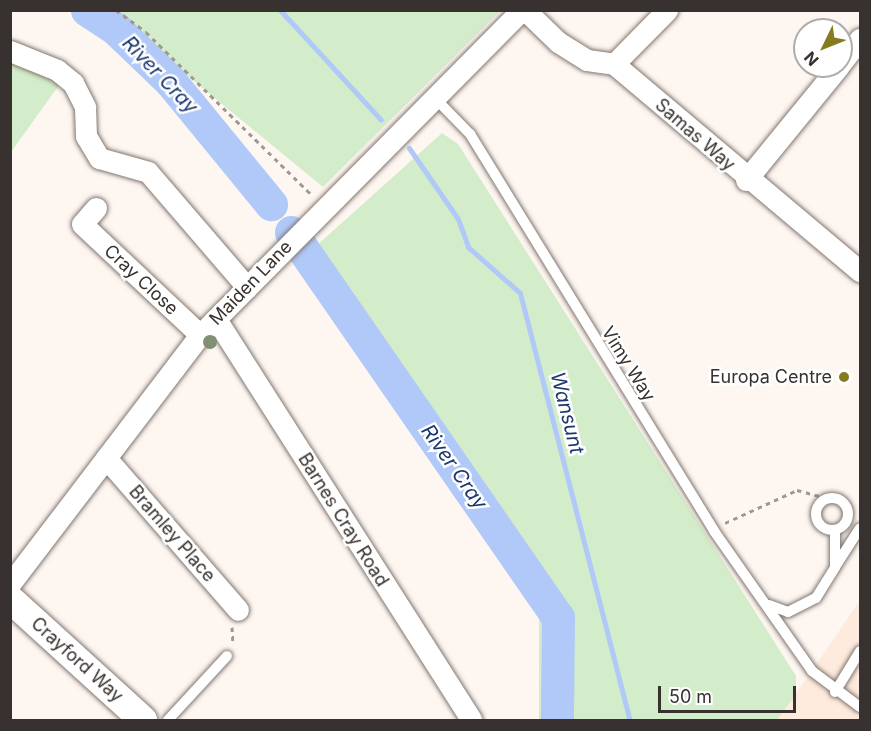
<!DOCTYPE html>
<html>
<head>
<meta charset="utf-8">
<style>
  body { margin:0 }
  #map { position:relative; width:871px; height:731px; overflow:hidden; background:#fdf6f1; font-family:Inter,sans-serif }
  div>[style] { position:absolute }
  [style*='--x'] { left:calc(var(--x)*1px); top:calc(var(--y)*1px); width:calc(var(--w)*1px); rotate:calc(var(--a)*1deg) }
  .built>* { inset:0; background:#feebde }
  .green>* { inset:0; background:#d3ecc9 }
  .stream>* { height:5px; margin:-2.5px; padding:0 2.5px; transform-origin:2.5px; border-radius:2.5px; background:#b0c9f8 }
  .river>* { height:33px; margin:-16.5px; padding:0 16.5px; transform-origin:16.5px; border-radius:16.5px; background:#b0c9f8 }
  .path>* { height:3px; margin-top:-1.5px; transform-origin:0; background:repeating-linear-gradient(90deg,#9f9995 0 4.5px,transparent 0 9px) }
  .roads { filter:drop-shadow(0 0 2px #827770) drop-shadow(0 0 2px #827770) }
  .lane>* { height:10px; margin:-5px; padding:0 5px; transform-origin:5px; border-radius:5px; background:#fff }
  .lane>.ring { margin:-5px; padding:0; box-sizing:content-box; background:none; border:10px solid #fff; border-radius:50% }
  .street>* { height:21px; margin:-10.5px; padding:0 10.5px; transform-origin:10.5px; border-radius:10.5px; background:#fff }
  .secondary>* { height:28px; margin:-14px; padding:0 14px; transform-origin:14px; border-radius:14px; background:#fff }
  .trees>* { width:14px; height:14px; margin:-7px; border-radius:50%; background:#818f73 }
  .dots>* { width:16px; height:16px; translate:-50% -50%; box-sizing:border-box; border:3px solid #fff; border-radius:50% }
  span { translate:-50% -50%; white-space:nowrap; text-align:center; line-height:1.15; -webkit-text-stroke:5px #fff; paint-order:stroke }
  .street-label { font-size:18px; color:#37322f }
  .poi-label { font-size:18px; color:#37322f }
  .right { translate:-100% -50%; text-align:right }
  .water-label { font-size:20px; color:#1c376e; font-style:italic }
  .frame { position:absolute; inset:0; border:12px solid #37322f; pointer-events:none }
  .north { position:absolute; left:793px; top:18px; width:60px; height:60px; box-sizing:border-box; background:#fff; border:2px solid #afadac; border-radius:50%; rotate:227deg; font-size:16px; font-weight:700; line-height:24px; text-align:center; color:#37322f }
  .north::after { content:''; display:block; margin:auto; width:21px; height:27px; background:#877b20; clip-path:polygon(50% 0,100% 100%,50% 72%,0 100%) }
  .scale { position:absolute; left:658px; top:686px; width:138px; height:27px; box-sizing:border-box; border:3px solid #37322f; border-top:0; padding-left:8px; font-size:18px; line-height:21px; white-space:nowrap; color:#37322f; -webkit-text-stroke:4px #fff; paint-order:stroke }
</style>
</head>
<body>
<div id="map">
  <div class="built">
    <div style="clip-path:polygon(860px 600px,860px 720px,777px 720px,812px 671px)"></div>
  </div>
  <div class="green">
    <div style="clip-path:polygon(109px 11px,500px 11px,323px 187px)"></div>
    <div style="clip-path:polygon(11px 61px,62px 81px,11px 152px)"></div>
    <div style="clip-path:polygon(442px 133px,458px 144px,796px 676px,796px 694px,777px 720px,539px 720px,539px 596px,295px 265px)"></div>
  </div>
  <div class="stream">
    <div style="--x:280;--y:10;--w:149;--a:47.4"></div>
    <div style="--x:409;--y:148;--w:86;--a:55.4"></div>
    <div style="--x:458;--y:219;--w:30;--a:70"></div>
    <div style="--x:468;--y:247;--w:69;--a:41.5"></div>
    <div style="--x:520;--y:293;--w:441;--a:75.6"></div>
  </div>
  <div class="river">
    <div style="--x:87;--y:10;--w:35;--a:33"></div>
    <div style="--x:116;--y:29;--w:76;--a:43.9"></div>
    <div style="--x:171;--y:82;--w:158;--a:50.7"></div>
    <div style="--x:291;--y:232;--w:469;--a:55.3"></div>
    <div style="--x:558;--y:617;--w:103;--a:90.6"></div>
  </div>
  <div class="path">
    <div style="--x:116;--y:10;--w:37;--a:36"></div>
    <div style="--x:146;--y:32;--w:234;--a:44.5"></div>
    <div style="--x:725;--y:523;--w:79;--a:-24.6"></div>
    <div style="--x:797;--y:490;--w:30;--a:15"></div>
    <div style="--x:232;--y:627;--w:17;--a:87"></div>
  </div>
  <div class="roads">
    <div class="lane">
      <div style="--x:434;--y:97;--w:52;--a:45.8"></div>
      <div style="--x:470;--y:134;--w:466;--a:58.4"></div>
      <div style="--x:714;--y:531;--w:171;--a:55"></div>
      <div style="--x:812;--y:671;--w:60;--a:36.9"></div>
      <div class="ring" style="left:816px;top:498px;width:22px;height:22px"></div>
      <div style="--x:835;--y:567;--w:46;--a:-57.3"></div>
      <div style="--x:769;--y:605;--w:20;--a:20"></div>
      <div style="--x:788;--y:612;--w:31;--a:-27"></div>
      <div style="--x:816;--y:598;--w:36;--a:-58"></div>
      <div style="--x:835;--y:567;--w:37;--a:-90"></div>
      <div style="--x:835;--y:692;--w:48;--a:-58.6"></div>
      <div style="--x:168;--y:720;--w:87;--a:-47.3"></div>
    </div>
    <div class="street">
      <div style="--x:525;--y:10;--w:46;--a:44.1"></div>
      <div style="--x:558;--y:42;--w:34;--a:32"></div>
      <div style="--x:587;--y:60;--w:27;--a:8"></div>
      <div style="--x:614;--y:64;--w:322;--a:40.1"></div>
      <div style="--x:10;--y:51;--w:51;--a:22"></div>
      <div style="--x:57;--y:70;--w:21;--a:39"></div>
      <div style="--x:73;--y:83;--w:27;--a:63"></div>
      <div style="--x:85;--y:107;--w:29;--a:88"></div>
      <div style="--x:86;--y:136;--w:26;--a:59"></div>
      <div style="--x:99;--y:158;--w:51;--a:15.9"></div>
      <div style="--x:148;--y:172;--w:152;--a:49.3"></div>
      <div style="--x:841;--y:63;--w:31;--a:-52"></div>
      <div style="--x:614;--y:64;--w:76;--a:-45.5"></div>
      <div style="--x:746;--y:180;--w:147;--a:-50.8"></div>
      <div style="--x:96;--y:208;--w:21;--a:131"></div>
      <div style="--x:82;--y:224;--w:162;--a:43.2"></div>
      <div style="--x:216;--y:319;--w:475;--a:57.5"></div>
      <div style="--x:106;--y:458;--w:201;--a:49"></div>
      <div style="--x:10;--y:584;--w:313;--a:-52.7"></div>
      <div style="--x:200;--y:335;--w:458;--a:-45.3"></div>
    </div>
    <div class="secondary">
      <div style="--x:10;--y:599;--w:180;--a:42.3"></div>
    </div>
  </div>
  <div class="trees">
    <div style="left:210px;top:342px"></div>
  </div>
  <div class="dots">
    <div style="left:844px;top:377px;background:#877b20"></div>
  </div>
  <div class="street-label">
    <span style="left:695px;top:135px;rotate:41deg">Samas Way</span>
    <span style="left:141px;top:280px;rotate:43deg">Cray Close</span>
    <span style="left:251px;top:283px;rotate:-46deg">Maiden Lane</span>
    <span style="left:628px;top:364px;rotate:58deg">Vimy Way</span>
    <span style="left:343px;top:520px;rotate:58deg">Barnes Cray Road</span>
    <span style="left:172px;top:534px;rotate:49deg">Bramley Place</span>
    <span style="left:77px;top:660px;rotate:42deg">Crayford Way</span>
  </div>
  <div class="poi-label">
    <span class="right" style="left:832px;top:377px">Europa Centre</span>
  </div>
  <div class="water-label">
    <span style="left:160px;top:75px;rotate:46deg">River Cray</span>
    <span style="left:567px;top:413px;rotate:76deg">Wansunt</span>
    <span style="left:454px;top:467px;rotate:55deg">River Cray</span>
  </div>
  <div class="frame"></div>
  <div class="north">N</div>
  <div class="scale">50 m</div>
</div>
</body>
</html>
